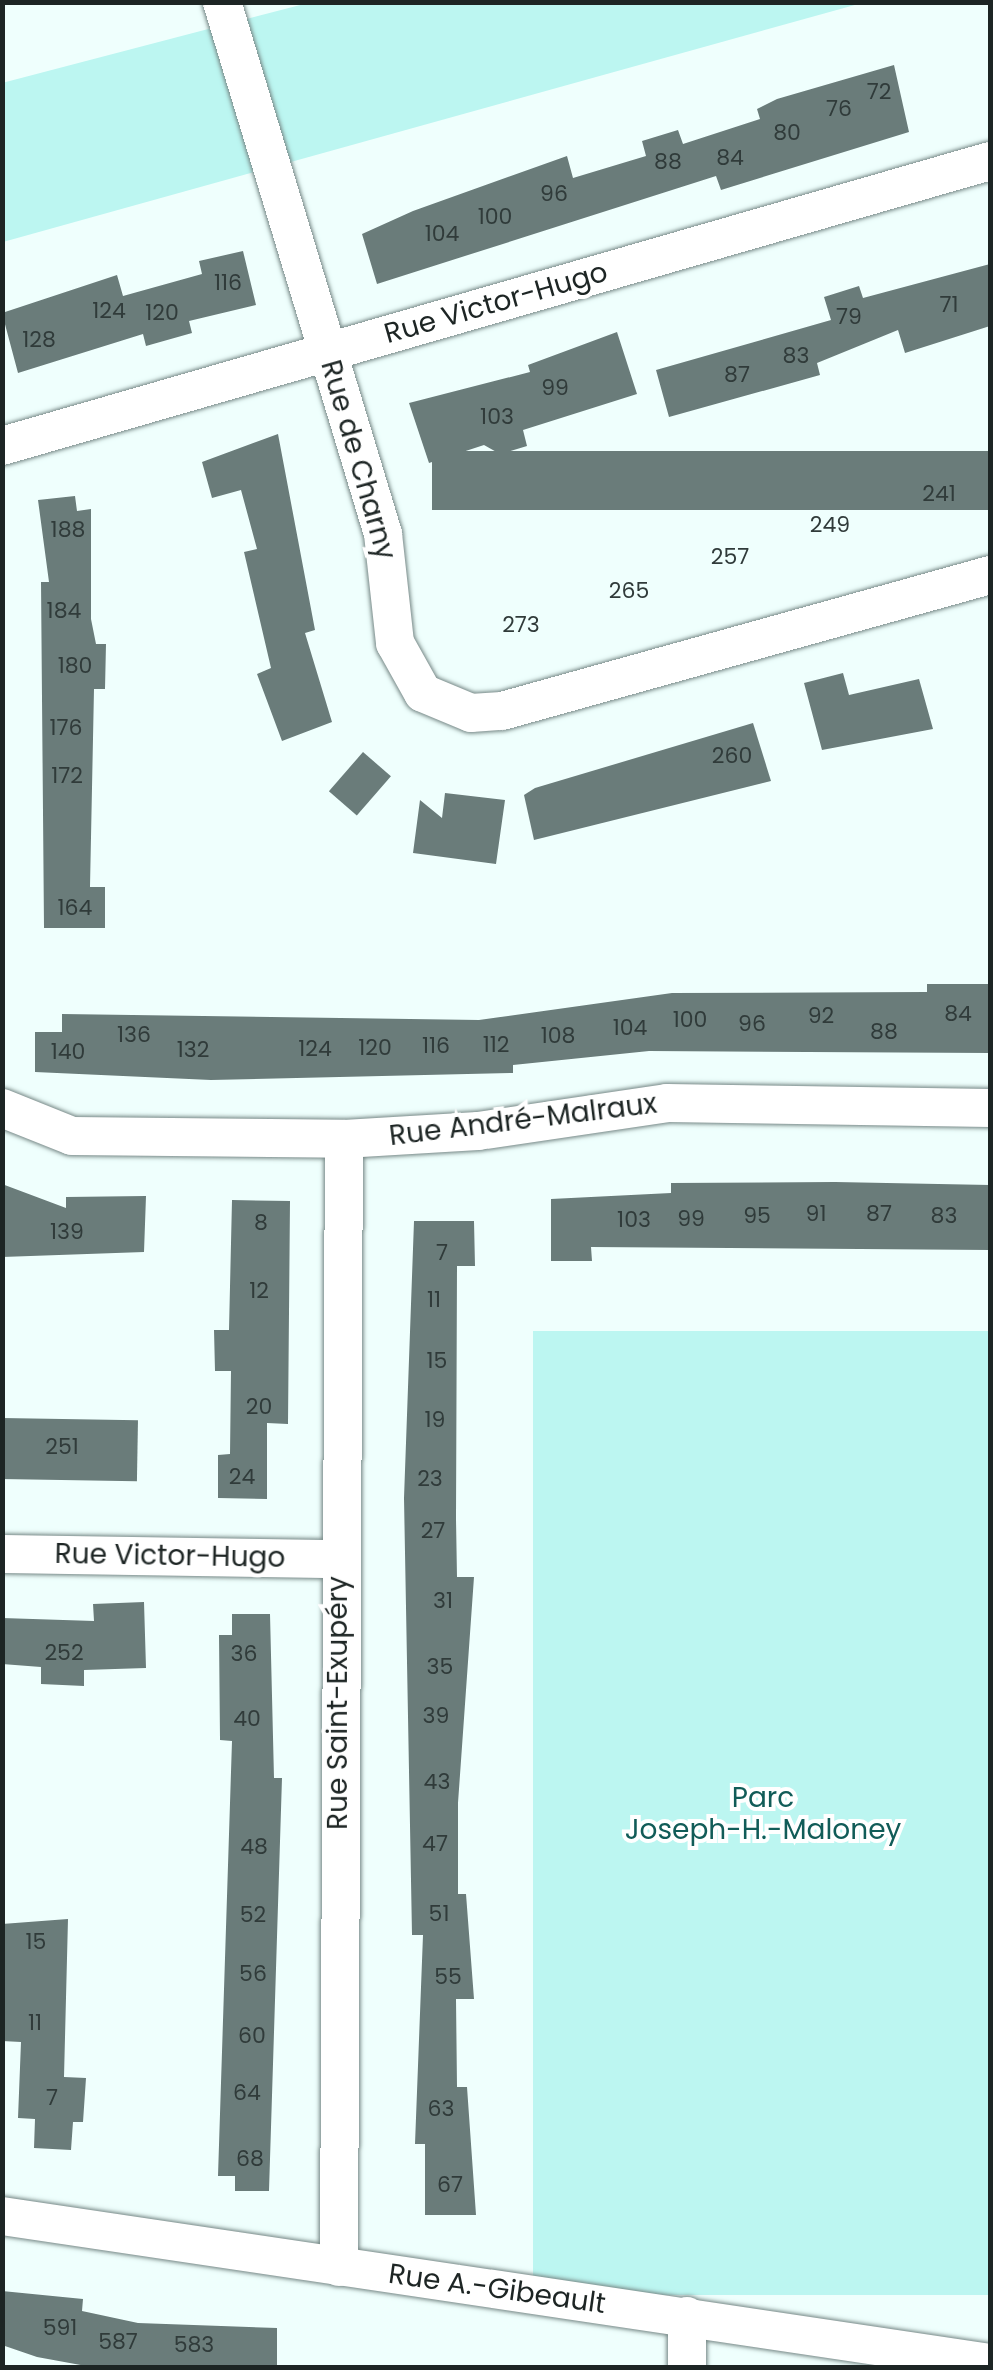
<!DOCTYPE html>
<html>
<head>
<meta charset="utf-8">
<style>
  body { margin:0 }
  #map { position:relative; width:993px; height:2370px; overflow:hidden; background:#effffd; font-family:Poppins,sans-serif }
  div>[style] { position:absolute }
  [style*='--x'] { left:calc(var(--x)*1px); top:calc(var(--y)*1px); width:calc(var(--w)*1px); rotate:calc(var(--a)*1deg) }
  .green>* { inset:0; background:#bcf6f1; transform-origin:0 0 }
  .building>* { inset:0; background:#6a7c7a; transform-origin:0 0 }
  .roads { filter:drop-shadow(0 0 2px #778987) drop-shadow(0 0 2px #778987) }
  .minor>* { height:38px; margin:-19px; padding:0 19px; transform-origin:19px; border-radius:19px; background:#fff }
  span { translate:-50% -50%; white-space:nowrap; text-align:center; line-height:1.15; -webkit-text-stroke:8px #fff; paint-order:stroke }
  .number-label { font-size:22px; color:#303b3a }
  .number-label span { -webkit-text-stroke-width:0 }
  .street-label { font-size:28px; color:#1d2524 }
  .park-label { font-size:28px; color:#115c58 }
  .frame { position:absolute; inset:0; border:5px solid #1d2524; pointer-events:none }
</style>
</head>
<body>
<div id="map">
  <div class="green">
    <div style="clip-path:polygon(308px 3px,862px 3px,3px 242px,2px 83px)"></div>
    <div style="left:533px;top:1331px;width:457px;height:964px"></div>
  </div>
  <div class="building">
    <div style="clip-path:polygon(894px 65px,909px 132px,721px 190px,716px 176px,377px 284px,362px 234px,413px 211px,567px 156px,573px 178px,646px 156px,642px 141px,678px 130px,683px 144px,760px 119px,757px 109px,777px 99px)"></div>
    <div style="clip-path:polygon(243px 251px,256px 305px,189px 321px,192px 333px,146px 346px,143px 334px,18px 373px,2px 313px,117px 275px,123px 296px,202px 274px,199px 261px)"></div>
    <div style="clip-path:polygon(990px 264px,990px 326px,905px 353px,898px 330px,817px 363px,820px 375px,669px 417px,656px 370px,831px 320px,824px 297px,859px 286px,863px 298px)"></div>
    <div style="clip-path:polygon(617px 332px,637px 394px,523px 430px,527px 446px,500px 454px,484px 445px,429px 463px,409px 403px,530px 372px,528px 365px)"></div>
    <div style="clip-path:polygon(278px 434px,315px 630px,305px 633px,332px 722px,282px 741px,257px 674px,271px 668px,244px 552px,257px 549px,241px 490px,212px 498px,202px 462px)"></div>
    <div style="left:990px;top:451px;width:59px;height:558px;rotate:90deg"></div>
    <div style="clip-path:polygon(75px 496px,77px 511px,91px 509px,91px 619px,96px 644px,106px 644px,105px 689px,94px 689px,90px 887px,105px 887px,105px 928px,44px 928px,41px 582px,49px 582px,38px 500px)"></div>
    <div style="clip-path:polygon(843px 673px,849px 695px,919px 679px,933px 729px,822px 750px,804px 683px)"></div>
    <div style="clip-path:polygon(753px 723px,771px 781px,534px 840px,524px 795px,535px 788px)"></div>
    <div style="left:363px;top:752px;width:37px;height:52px;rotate:41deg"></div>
    <div style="clip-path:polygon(445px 793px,505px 800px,496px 864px,413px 853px,420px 800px,442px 818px)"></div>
    <div style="clip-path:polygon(927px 984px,990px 984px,990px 1053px,649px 1051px,513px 1065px,513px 1073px,211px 1080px,35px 1072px,35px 1032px,62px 1032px,62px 1014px,479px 1020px,672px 993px,927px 992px)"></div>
    <div style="clip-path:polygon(835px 1182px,990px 1185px,990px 1250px,591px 1247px,592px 1261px,551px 1261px,551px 1199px,671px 1193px,671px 1183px)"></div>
    <div style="clip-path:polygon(2px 1184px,66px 1208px,66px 1197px,146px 1196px,144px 1252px,2px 1257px)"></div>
    <div style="clip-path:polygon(232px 1200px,290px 1201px,288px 1424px,267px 1423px,267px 1499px,218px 1498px,218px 1455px,230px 1454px,231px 1371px,215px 1371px,214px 1330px,229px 1330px)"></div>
    <div style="clip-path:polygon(414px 1221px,474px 1221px,475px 1266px,457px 1266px,456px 1519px,457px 1577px,474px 1577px,458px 1803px,458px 1894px,466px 1894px,474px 1999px,456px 1999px,457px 2087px,467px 2087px,476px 2215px,425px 2215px,425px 2144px,415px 2144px,423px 1935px,412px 1935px,404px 1498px)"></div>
    <div style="left:2px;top:1418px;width:136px;height:61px;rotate:1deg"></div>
    <div style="clip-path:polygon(144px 1602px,146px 1668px,84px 1670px,84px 1686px,41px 1684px,41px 1667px,2px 1664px,2px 1618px,94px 1621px,93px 1604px)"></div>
    <div style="clip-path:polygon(232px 1614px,270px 1614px,274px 1778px,282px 1778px,269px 2191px,235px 2191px,235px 2176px,218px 2176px,232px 1741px,220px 1740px,219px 1635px,232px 1635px)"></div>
    <div style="clip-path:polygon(68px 1919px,64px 2077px,86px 2078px,83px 2122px,73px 2122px,71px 2150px,34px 2148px,35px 2119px,18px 2118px,21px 2042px,2px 2041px,2px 1924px)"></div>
    <div style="clip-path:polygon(2px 2291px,83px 2299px,82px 2311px,138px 2323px,277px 2328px,277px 2368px,97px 2368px,37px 2357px,2px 2345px)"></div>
  </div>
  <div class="roads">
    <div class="minor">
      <div style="--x:222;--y:2;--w:556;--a:73.16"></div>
      <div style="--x:383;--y:534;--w:110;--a:83.7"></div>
      <div style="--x:395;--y:643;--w:57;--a:60.8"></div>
      <div style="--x:423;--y:693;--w:52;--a:22.6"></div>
      <div style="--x:471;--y:713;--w:31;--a:-4"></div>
      <div style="--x:502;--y:711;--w:507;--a:-15.57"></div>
      <div style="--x:2;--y:446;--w:1028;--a:-16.09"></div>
      <div style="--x:2;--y:1108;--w:75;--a:21.8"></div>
      <div style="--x:72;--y:1136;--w:272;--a:0.6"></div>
      <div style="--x:344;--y:1139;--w:134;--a:-3.4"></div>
      <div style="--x:478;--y:1131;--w:191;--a:-8.4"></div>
      <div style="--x:667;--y:1103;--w:323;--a:0.9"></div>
      <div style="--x:2;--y:1554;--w:336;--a:0.9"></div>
      <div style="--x:2;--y:2216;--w:999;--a:8.46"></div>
      <div style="--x:339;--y:2267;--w:1128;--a:-89.75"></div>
      <div style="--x:687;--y:2368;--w:52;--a:-90"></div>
    </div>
  </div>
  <div class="number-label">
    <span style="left:879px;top:92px">72</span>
    <span style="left:839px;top:109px">76</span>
    <span style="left:787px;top:133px">80</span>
    <span style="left:730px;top:158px">84</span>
    <span style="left:668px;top:162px">88</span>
    <span style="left:554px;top:194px">96</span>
    <span style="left:495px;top:217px">100</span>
    <span style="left:442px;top:234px">104</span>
    <span style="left:228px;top:283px">116</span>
    <span style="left:949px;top:305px">71</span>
    <span style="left:109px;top:311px">124</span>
    <span style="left:162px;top:313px">120</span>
    <span style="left:849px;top:317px">79</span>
    <span style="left:39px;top:340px">128</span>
    <span style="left:796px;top:356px">83</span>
    <span style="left:737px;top:375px">87</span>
    <span style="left:555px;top:388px">99</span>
    <span style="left:497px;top:417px">103</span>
    <span style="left:939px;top:494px">241</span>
    <span style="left:830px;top:525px">249</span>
    <span style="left:68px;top:530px">188</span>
    <span style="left:730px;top:557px">257</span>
    <span style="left:629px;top:591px">265</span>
    <span style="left:64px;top:611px">184</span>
    <span style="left:521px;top:625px">273</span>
    <span style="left:75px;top:666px">180</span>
    <span style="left:66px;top:728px">176</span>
    <span style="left:732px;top:756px">260</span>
    <span style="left:67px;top:776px">172</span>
    <span style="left:75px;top:908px">164</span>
    <span style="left:958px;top:1014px">84</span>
    <span style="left:821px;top:1016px">92</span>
    <span style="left:690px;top:1020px">100</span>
    <span style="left:752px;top:1024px">96</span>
    <span style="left:630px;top:1028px">104</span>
    <span style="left:884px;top:1032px">88</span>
    <span style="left:134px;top:1035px">136</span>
    <span style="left:558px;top:1036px">108</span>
    <span style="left:496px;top:1045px">112</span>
    <span style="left:436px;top:1046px">116</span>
    <span style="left:375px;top:1048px">120</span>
    <span style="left:315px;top:1049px">124</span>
    <span style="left:193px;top:1050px">132</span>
    <span style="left:68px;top:1052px">140</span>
    <span style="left:816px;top:1214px">91</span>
    <span style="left:879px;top:1214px">87</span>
    <span style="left:757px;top:1216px">95</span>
    <span style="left:944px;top:1216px">83</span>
    <span style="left:691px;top:1219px">99</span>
    <span style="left:634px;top:1220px">103</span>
    <span style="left:261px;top:1223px">8</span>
    <span style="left:67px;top:1232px">139</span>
    <span style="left:442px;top:1253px">7</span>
    <span style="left:259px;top:1291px">12</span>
    <span style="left:434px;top:1300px">11</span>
    <span style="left:437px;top:1361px">15</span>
    <span style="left:259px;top:1407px">20</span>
    <span style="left:435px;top:1420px">19</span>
    <span style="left:62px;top:1447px">251</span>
    <span style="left:242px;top:1477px">24</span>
    <span style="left:430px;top:1479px">23</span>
    <span style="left:433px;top:1531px">27</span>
    <span style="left:443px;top:1601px">31</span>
    <span style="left:64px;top:1653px">252</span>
    <span style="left:244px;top:1654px">36</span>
    <span style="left:440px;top:1667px">35</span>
    <span style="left:436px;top:1716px">39</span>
    <span style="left:247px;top:1719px">40</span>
    <span style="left:437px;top:1782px">43</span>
    <span style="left:435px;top:1844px">47</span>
    <span style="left:254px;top:1847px">48</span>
    <span style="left:439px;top:1914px">51</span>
    <span style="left:253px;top:1915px">52</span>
    <span style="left:36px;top:1942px">15</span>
    <span style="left:253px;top:1974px">56</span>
    <span style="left:448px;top:1977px">55</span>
    <span style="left:35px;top:2023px">11</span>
    <span style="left:252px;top:2036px">60</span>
    <span style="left:247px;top:2093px">64</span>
    <span style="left:52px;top:2098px">7</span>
    <span style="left:441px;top:2109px">63</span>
    <span style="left:250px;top:2159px">68</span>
    <span style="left:450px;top:2185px">67</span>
    <span style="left:60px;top:2328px">591</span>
    <span style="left:118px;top:2342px">587</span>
    <span style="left:194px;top:2345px">583</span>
  </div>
  <div class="street-label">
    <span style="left:496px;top:303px;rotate:-16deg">Rue Victor-Hugo</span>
    <span style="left:358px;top:460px;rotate:74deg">Rue de Charny</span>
    <span style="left:523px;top:1120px;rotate:-7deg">Rue André-Malraux</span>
    <span style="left:170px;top:1556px;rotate:1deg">Rue Victor-Hugo</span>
    <span style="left:338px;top:1703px;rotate:-90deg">Rue Saint-Exupéry</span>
    <span style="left:497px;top:2289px;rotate:8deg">Rue A.-Gibeault</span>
  </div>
  <div class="park-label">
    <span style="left:763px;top:1814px">Parc<br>Joseph-H.-Maloney</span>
  </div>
  <div class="frame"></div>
</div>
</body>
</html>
